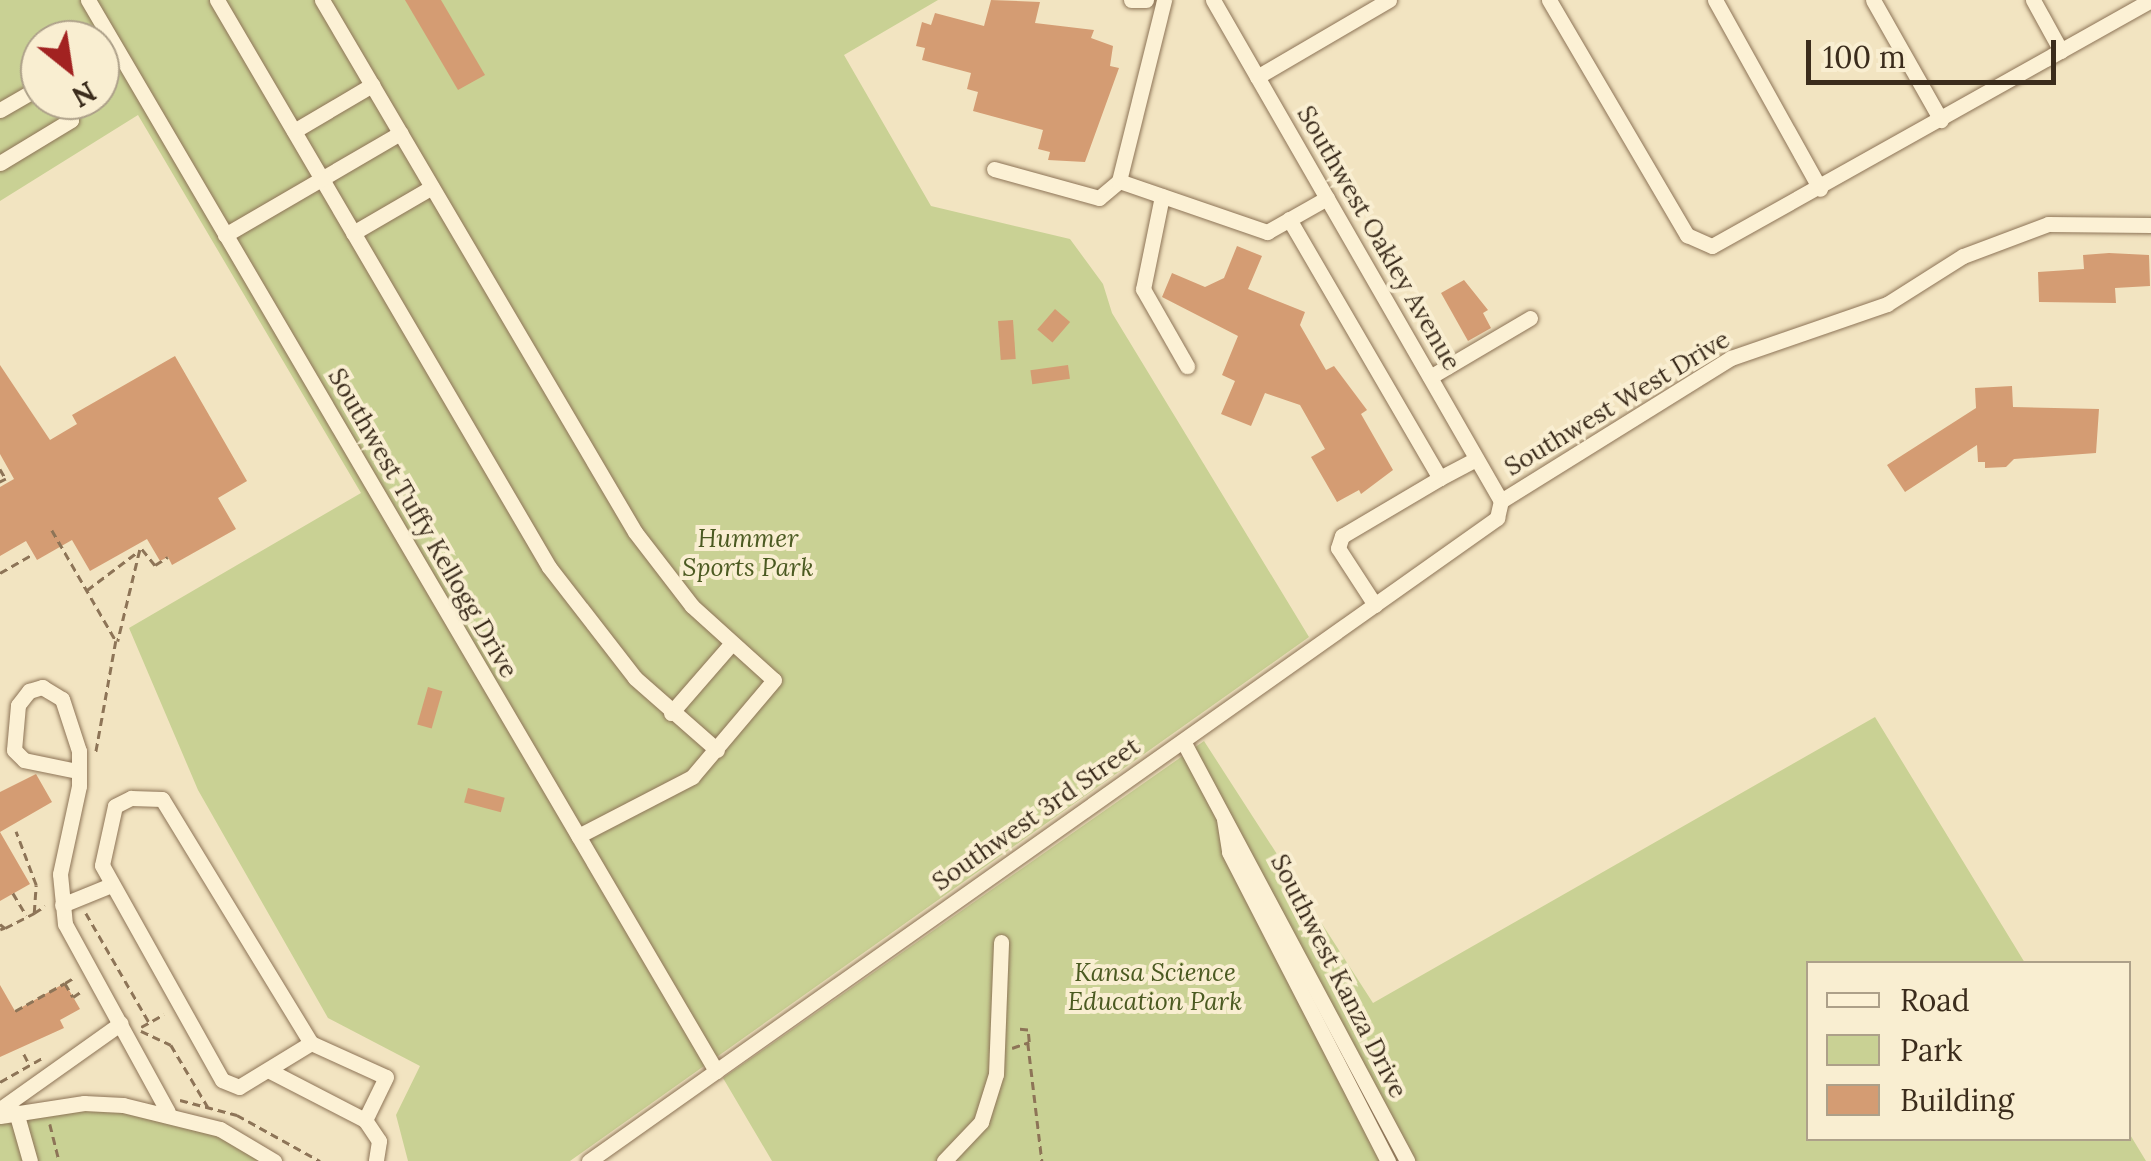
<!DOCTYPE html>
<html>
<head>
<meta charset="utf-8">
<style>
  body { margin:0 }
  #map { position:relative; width:2151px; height:1161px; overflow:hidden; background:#f2e4c1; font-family:Lora,serif }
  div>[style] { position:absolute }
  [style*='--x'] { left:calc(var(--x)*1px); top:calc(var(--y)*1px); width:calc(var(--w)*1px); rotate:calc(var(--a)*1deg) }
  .green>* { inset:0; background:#c9d194 }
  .building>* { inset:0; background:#d49c73; transform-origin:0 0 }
  .path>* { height:2.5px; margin-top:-1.25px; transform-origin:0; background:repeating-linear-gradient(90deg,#8d7457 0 8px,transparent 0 13px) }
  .roads { filter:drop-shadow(0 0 2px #8d7457) drop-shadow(0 0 2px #8d7457) }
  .minor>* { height:15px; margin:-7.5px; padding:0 7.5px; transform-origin:7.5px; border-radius:7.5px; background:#fcf1d5 }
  span { translate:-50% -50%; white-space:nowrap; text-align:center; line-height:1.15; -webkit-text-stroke:8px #f9eed1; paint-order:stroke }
  .street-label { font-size:25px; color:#3b2c1c }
  .park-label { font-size:25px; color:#4b5a21; font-style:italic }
  .legend { position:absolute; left:1806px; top:961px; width:325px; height:180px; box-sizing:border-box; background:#f9eed1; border:2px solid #ada089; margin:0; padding:12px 18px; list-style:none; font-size:30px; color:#3b2c1c }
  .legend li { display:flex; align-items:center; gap:20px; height:50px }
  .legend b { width:50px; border:2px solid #ada089 }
  .north { position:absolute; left:20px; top:20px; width:100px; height:100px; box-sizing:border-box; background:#f9eed1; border:2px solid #ada089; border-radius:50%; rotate:150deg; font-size:28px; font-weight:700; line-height:40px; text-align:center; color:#3b2c1c }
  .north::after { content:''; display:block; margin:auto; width:35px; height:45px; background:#a22221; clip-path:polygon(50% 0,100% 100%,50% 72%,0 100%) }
  .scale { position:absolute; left:1806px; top:40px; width:250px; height:45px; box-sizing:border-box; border:5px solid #3b2c1c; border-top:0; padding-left:12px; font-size:30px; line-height:35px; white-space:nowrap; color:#3b2c1c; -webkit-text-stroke:8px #f9eed1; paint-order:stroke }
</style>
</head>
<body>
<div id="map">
  <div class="green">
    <div style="clip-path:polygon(evenodd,0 0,938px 0,844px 55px,931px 206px,1070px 239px,1103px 284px,1112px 313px,1309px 637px,570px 1161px,408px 1161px,396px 1115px,420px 1066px,328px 1018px,198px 790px,129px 628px,361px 493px,138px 115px,0 201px,0 0,40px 40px,100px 40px,100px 100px,40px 100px,40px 40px)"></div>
    <div style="clip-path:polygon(1875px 717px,2025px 963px,1808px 964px,1808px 1138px,2128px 1138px,2129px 1133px,2146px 1161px,772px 1161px,723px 1078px,1204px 741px,1373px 1003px)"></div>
    <div style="clip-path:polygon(84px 1103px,168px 1112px,273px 1161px,0 1161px,0 1116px)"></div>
  </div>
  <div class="building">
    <div style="clip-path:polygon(405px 0,441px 0,485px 75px,458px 90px)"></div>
    <div style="clip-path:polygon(991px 0,1040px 2px,1035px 23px,1094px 30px,1091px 38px,1113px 46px,1110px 66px,1119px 68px,1085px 162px,1048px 160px,1050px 152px,1038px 149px,1043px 130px,973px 111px,978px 92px,967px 89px,971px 73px,922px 60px,925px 48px,916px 46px,922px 22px,931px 25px,935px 13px,984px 26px)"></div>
    <div style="clip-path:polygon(1237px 246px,1262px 256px,1248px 289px,1305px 312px,1300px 325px,1326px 370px,1334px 366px,1367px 410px,1361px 414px,1393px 470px,1361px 494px,1359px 490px,1337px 502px,1311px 457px,1325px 449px,1300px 405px,1265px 393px,1251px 426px,1221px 414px,1235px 381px,1222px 375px,1238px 336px,1162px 297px,1172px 273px,1205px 287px,1224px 278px)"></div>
    <div style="clip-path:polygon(2109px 253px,2149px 255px,2150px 286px,2115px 288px,2116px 303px,2039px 302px,2038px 272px,2084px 269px,2083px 255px)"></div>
    <div style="clip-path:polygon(1464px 280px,1488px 310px,1483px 313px,1491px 328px,1468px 341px,1441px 293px)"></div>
    <div style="left:1055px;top:309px;width:20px;height:27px;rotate:41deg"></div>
    <div style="left:1013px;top:320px;width:39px;height:15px;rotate:86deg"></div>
    <div style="clip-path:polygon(175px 356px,247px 481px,218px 498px,236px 529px,172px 565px,168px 557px,160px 561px,147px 539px,90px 571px,72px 540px,37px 560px,26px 541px,0 556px,0 487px,14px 479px,0 454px,0 365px,50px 440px,77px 424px,72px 415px)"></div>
    <div style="left:1068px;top:365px;width:14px;height:38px;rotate:82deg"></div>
    <div style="clip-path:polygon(2012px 386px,2013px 407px,2099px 409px,2096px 453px,2014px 459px,2006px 467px,1985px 468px,1985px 462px,1978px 462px,1977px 445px,1905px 492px,1887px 465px,1976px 408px,1975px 388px)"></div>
    <div style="left:428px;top:687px;width:15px;height:39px;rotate:16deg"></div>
    <div style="clip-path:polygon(36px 774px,52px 802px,0 832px,30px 884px,0 901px,0 792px)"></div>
    <div style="left:468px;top:788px;width:38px;height:15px;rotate:15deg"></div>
    <div style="clip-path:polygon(65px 983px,80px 1009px,60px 1020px,64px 1028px,0 1057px,0 985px,15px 1011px)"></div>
  </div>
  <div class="path">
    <div style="--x:0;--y:469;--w:12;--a:59"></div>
    <div style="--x:6;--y:479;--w:7;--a:153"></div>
    <div style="--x:52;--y:530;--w:128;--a:60"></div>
    <div style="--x:116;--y:641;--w:113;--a:100.2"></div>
    <div style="--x:142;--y:549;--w:21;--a:51"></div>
    <div style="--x:155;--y:565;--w:15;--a:-32"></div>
    <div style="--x:0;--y:573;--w:38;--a:-30"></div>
    <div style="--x:87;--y:590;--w:66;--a:-37"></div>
    <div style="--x:140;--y:550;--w:94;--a:103.6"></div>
    <div style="--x:13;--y:893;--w:26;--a:59"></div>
    <div style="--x:34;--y:913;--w:13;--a:-32"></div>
    <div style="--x:86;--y:913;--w:126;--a:60"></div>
    <div style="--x:0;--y:924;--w:6;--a:39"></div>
    <div style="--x:5;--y:928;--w:5;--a:158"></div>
    <div style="--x:5;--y:928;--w:33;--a:-27"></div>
    <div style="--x:34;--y:913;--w:28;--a:-86"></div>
    <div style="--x:36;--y:885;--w:57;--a:-110.7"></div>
    <div style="--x:65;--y:983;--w:12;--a:-31"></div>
    <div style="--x:15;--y:1011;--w:57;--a:-29.2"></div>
    <div style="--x:65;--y:983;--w:16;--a:60"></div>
    <div style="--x:73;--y:997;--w:11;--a:-34"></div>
    <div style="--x:141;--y:1027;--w:26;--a:-29"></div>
    <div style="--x:141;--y:1031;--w:33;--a:25"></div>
    <div style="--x:171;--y:1045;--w:72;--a:59.2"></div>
    <div style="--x:1028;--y:1043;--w:119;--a:83.2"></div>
    <div style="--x:1012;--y:1048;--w:18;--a:-19"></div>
    <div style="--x:1029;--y:1042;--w:12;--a:-95"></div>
    <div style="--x:1028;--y:1030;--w:11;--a:-175"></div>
    <div style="--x:24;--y:1054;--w:11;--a:63"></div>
    <div style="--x:0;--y:1082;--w:48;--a:-29.7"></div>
    <div style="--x:180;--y:1100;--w:59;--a:14.7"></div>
    <div style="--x:237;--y:1115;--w:95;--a:29"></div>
    <div style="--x:50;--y:1124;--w:38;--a:76"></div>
  </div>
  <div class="roads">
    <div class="minor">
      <div style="--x:88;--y:0;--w:1242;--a:59.61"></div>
      <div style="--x:217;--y:0;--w:657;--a:59.65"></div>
      <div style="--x:549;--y:567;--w:140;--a:52.2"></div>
      <div style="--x:635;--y:678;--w:109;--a:41.3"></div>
      <div style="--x:322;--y:0;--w:617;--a:59.53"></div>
      <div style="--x:635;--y:532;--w:93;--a:52.4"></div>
      <div style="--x:692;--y:606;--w:110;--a:42.1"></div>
      <div style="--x:774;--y:680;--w:127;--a:130.2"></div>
      <div style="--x:692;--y:777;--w:128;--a:152.6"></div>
      <div style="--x:1131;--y:0;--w:15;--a:0"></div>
      <div style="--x:1213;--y:0;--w:578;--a:60.11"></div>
      <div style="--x:1549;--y:0;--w:273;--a:59.6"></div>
      <div style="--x:1687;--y:235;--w:27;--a:24"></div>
      <div style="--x:1712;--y:246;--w:503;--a:-29.26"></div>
      <div style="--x:1715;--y:0;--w:216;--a:60.9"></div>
      <div style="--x:1873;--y:0;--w:138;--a:60.5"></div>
      <div style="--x:2033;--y:0;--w:58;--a:61.2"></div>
      <div style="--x:1257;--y:77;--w:153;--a:-30.3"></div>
      <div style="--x:0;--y:110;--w:46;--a:-29.9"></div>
      <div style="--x:294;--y:131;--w:91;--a:-30.5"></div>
      <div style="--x:0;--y:163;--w:83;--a:-31.2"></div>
      <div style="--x:71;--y:120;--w:21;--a:-104"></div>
      <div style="--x:994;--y:169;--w:109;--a:15.4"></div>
      <div style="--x:1099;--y:198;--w:26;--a:-40"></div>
      <div style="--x:1119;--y:181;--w:187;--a:-76"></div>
      <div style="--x:1119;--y:181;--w:157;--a:19"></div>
      <div style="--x:1267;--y:232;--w:69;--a:-29.5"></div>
      <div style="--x:1162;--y:196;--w:95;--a:101.5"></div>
      <div style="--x:1143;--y:289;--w:89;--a:60.3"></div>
      <div style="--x:1289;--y:219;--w:300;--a:59.8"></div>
      <div style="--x:1440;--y:478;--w:41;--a:-27.8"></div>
      <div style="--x:353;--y:233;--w:91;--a:-30.2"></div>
      <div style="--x:225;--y:235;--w:203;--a:-30.2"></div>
      <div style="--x:1430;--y:377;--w:116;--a:-30.5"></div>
      <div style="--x:1501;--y:501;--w:271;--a:-31.9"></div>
      <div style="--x:1731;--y:358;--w:165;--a:-19.1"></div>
      <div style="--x:1887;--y:304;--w:90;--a:-32.3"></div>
      <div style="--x:1963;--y:256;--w:91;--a:-20.6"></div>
      <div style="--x:2048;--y:224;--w:103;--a:0.6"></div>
      <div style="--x:1375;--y:605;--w:68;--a:-123"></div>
      <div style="--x:1338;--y:548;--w:13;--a:-72"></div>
      <div style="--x:1342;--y:536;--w:114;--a:-30.6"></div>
      <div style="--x:671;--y:713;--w:91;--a:-49"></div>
      <div style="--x:1183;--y:741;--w:476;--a:61.9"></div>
      <div style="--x:77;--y:771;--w:54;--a:-168.3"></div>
      <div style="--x:24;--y:760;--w:14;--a:-135"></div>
      <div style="--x:14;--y:750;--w:45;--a:-84.9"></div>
      <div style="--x:18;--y:705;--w:18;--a:-52"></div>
      <div style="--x:29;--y:691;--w:14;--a:-17"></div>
      <div style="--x:42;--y:687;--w:23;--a:31"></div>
      <div style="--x:62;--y:699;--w:55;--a:71.9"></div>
      <div style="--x:79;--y:751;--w:35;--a:90"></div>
      <div style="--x:79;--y:786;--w:90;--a:102.2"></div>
      <div style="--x:60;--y:874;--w:50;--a:84.3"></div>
      <div style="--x:65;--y:924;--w:214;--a:61.3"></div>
      <div style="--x:1224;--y:819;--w:33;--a:81"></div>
      <div style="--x:1229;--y:852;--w:348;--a:62.8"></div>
      <div style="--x:62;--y:905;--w:53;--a:-22.2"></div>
      <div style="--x:311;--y:1043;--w:84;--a:148.6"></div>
      <div style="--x:239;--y:1087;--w:18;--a:-158"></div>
      <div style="--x:222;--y:1080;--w:246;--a:-119.2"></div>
      <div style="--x:102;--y:865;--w:60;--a:-77.6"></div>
      <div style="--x:115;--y:806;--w:18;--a:-27"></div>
      <div style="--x:131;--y:798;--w:31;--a:2"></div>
      <div style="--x:162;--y:799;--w:286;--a:58.6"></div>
      <div style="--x:311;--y:1043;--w:82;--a:24.4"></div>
      <div style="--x:386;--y:1077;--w:48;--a:116"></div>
      <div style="--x:365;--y:1120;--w:25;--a:56"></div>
      <div style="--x:379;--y:1141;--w:20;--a:99"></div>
      <div style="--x:270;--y:1071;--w:107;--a:27.3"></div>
      <div style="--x:0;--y:1109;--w:148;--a:-35.4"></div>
      <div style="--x:16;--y:1112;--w:51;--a:74.1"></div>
      <div style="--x:0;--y:1116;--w:85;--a:-8.8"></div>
      <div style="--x:84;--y:1103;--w:39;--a:3"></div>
      <div style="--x:123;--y:1105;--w:100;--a:13.9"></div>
      <div style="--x:220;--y:1129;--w:63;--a:30.7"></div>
      <div style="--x:589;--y:1161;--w:1113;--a:-35.3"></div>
      <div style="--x:1497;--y:518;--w:17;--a:-77"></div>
      <div style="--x:944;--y:1161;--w:54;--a:-46.5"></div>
      <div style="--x:981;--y:1122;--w:50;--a:-72.6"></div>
      <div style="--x:996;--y:1074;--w:132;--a:-87.8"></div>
    </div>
  </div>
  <div class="street-label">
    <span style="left:1379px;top:238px;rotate:60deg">Southwest Oakley Avenue</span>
    <span style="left:1617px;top:403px;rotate:-31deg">Southwest West Drive</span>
    <span style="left:423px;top:523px;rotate:60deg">Southwest Tuffy Kellogg Drive</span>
    <span style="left:1036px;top:814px;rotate:-35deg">Southwest 3rd Street</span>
    <span style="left:1339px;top:976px;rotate:63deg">Southwest Kanza Drive</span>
  </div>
  <div class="park-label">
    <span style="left:748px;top:553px">Hummer<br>Sports Park</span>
    <span style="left:1155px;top:987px">Kansa Science<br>Education Park</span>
  </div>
  <ul class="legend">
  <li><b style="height:12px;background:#fcf1d5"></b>Road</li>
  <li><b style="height:28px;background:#c9d194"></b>Park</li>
  <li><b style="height:28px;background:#d49c73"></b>Building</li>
  </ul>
  <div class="north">N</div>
  <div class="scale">100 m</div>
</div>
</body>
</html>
